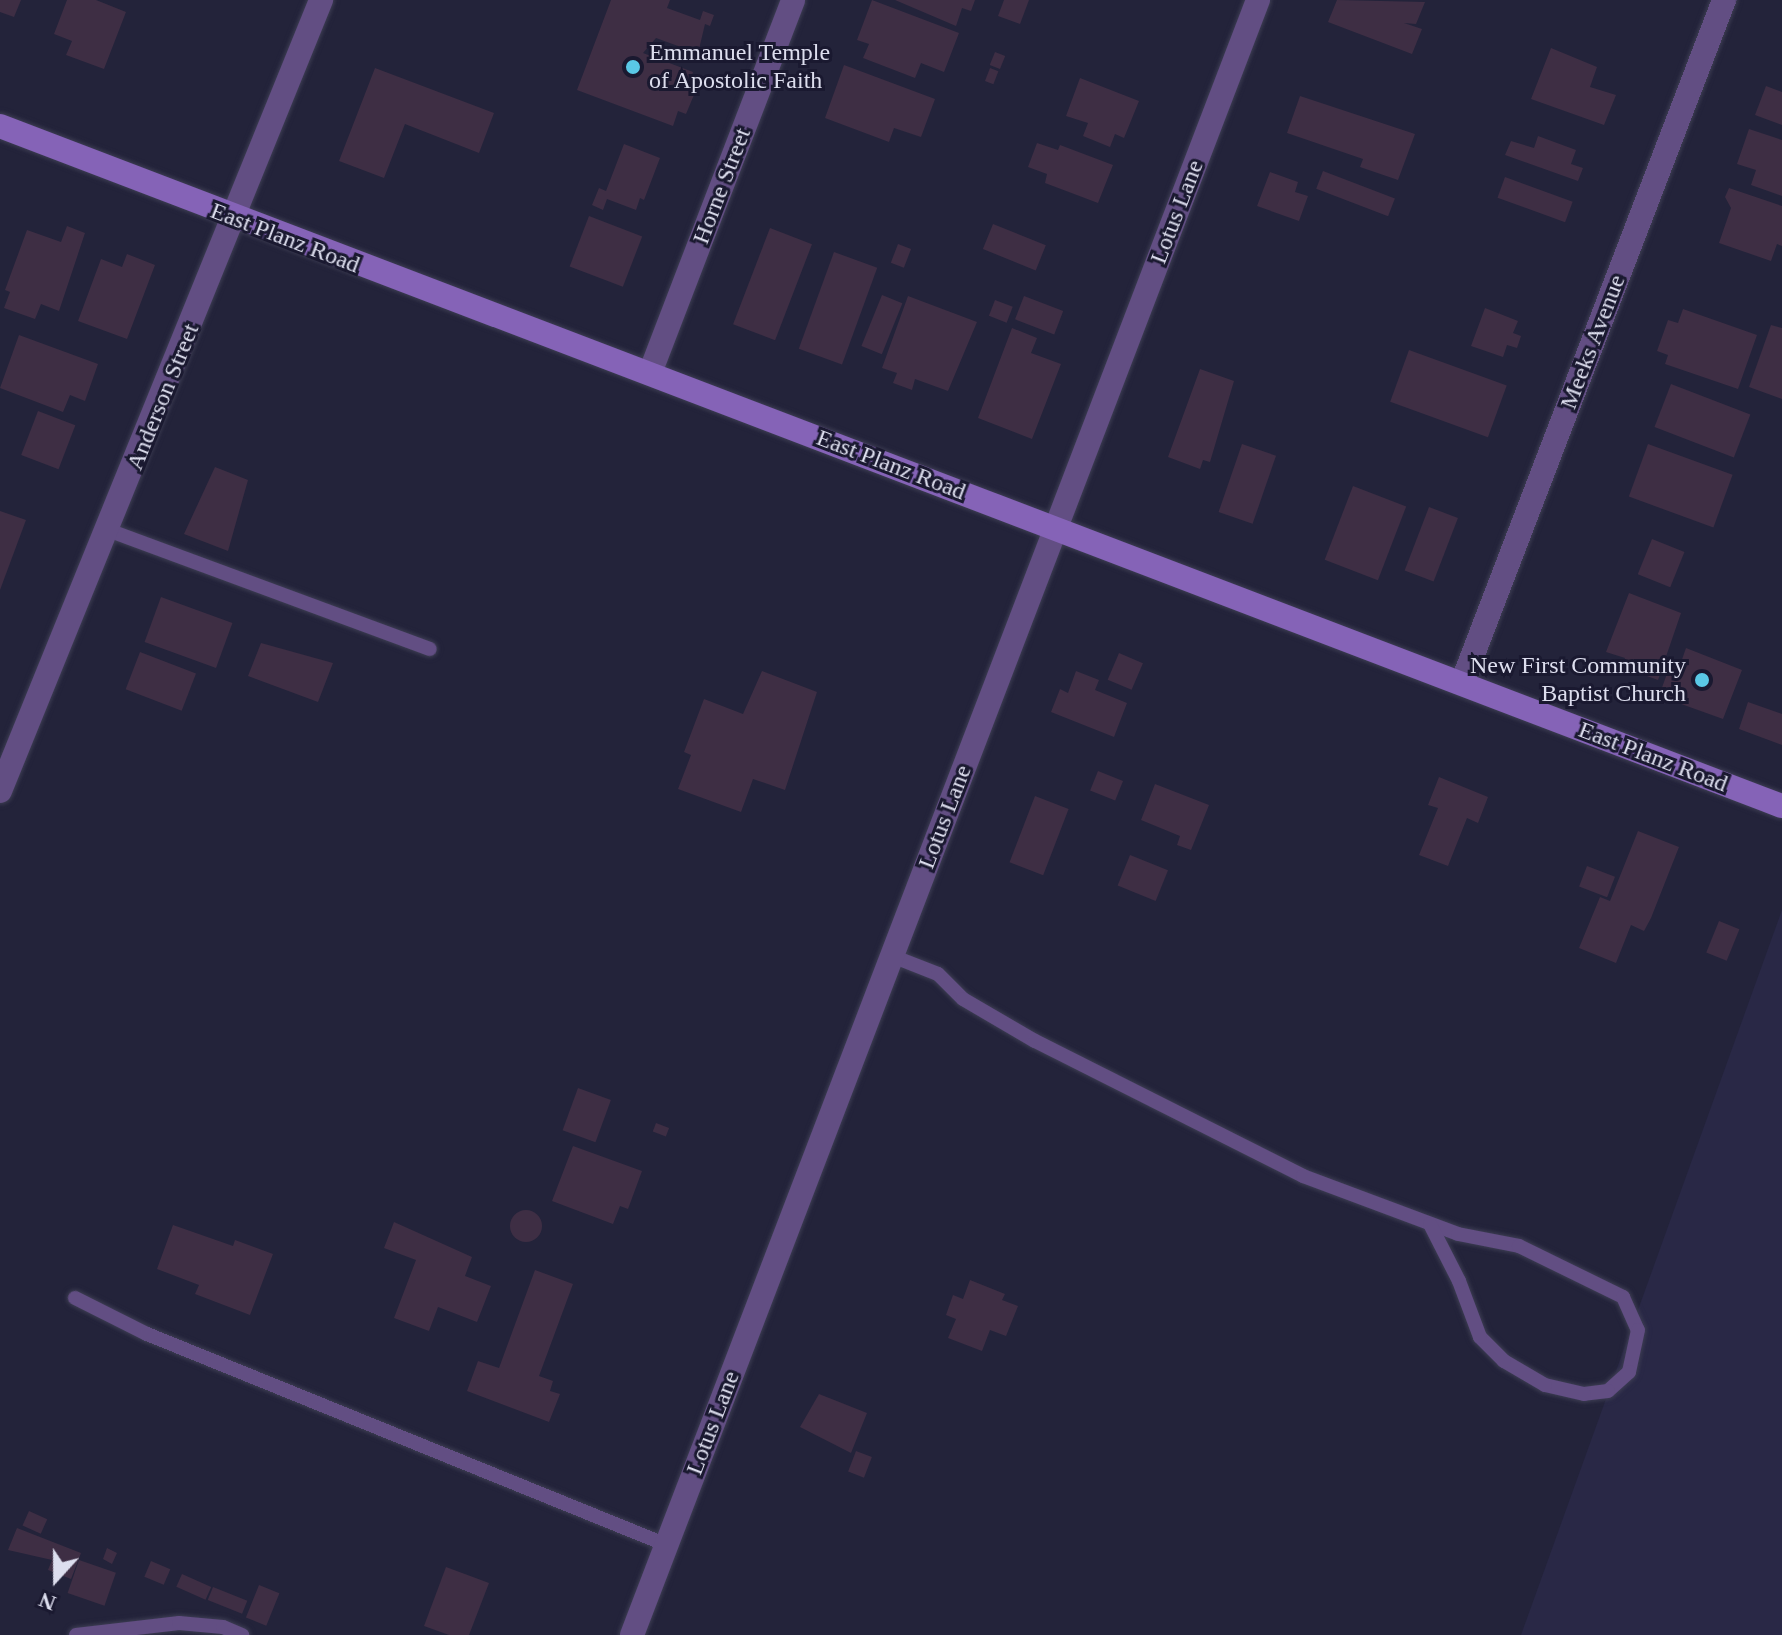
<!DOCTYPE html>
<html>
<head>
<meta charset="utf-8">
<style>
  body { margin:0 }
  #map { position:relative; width:1782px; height:1635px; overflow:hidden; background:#23233a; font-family:"Times New Roman",serif }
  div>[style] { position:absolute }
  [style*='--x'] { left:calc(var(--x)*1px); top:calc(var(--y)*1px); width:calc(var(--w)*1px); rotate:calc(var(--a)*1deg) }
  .built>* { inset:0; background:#292846 }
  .building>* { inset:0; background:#3e2e44; transform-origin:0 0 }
  .round { border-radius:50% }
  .roads { filter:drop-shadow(0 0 2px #3d3d53) drop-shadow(0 0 2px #3d3d53) }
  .lane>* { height:14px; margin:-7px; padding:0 7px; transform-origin:7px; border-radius:7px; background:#624e83 }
  .street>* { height:24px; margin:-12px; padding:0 12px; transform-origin:12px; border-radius:12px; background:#624e83 }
  .secondary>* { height:24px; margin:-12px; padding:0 12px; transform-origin:12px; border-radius:12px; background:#8563b7 }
  .dots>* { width:22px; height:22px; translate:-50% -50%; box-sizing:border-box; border:4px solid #1a1930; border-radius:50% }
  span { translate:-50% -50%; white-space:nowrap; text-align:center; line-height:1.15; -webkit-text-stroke:6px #1a1930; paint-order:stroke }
  .poi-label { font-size:24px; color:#dddeee }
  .left { translate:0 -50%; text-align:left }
  .right { translate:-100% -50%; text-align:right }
  .street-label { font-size:24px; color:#dddeee }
  .north { position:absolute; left:16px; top:1539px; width:80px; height:80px; -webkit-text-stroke:6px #1a1930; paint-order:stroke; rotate:201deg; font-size:22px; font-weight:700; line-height:32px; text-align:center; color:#dddeee }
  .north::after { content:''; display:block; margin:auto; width:28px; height:36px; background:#dddeee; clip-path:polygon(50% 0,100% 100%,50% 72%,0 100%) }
</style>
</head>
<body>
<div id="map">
  <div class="built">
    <div style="clip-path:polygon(1782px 910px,1782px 1635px,1521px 1635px)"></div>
  </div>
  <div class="building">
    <div style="clip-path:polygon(0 0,21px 0,14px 17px,0 12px)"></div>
    <div style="clip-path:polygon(67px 0,96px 0,126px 12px,104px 69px,66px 55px,72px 41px,54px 34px)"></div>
    <div style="clip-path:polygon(611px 0,670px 0,667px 8px,700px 20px,703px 11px,714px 15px,710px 26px,705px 24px,696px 62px,686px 58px,689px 50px,656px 38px,643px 53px,693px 72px,688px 87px,696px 90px,686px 114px,678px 111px,673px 126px,577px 90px)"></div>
    <div style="clip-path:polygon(872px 0,959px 33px,944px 72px,921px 63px,915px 78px,863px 58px,869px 44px,857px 40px)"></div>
    <div style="clip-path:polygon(895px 0,975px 0,971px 11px,962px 8px,956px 26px)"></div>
    <div style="clip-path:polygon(1004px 0,1029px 0,1020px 24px,998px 16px)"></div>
    <div style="clip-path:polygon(1337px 0,1425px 2px,1416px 24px,1404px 23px,1422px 29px,1412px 54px,1328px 22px)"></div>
    <div style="clip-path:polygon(1551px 48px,1597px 67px,1590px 87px,1616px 95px,1604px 125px,1531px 99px)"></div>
    <div style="left:995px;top:52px;width:11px;height:14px;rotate:22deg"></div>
    <div style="clip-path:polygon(844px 65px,935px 99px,921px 137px,894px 128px,889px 142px,825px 118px)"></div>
    <div style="clip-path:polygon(375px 68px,494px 113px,479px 153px,405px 124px,384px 178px,339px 161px)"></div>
    <div style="left:990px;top:68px;width:9px;height:14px;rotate:21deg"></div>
    <div style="clip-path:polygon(1080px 78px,1139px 101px,1124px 138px,1115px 134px,1110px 147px,1083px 136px,1088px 123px,1066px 116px)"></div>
    <div style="clip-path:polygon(1766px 86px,1782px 92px,1782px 125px,1755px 115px)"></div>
    <div style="clip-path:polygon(1300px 96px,1415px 134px,1398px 180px,1360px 167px,1363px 159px,1287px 133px)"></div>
    <div style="clip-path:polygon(1749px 129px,1782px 140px,1782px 196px,1751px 185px,1756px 170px,1737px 164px)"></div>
    <div style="clip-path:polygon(1538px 136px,1576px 150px,1571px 164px,1583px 168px,1578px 181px,1505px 155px,1511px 141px,1534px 148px)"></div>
    <div style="clip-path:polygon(1037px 143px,1058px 150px,1060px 145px,1113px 165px,1098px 203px,1045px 183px,1047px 174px,1028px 167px)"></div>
    <div style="clip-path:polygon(624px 144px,660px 158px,644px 200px,640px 198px,636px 210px,607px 199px,603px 210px,592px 205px,599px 188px,606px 191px)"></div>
    <div style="left:1323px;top:171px;width:77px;height:19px;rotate:21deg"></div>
    <div style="clip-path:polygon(1270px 172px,1298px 182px,1295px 192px,1308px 196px,1299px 221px,1257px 206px)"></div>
    <div style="left:1505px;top:177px;width:72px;height:22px;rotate:20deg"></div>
    <div style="clip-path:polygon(1729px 188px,1782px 206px,1782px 246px,1777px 244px,1771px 261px,1719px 243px,1731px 208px,1725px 197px)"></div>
    <div style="left:589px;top:216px;width:57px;height:54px;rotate:21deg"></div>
    <div style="left:993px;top:224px;width:57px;height:27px;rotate:22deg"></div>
    <div style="clip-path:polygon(67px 226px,85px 233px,59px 311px,41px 304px,35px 319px,4px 308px,10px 292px,5px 290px,27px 230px,61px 242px)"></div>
    <div style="left:770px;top:228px;width:45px;height:103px;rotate:21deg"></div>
    <div style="left:898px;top:244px;width:14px;height:20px;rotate:21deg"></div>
    <div style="left:834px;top:252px;width:46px;height:103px;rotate:20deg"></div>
    <div style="clip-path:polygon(127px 254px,155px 265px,127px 339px,78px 321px,101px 259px,122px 267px)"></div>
    <div style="left:882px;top:295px;width:22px;height:55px;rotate:22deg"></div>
    <div style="clip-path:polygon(908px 296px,977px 322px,948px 391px,915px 379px,912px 390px,893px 383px,897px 373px,882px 368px)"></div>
    <div style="left:1024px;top:296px;width:42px;height:25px;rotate:21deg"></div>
    <div style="left:995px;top:300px;width:19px;height:17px;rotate:21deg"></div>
    <div style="clip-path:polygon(1485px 308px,1518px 321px,1513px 333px,1521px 336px,1517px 348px,1507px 345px,1503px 357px,1471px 346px)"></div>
    <div style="clip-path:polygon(1683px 309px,1757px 335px,1738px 389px,1665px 364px,1668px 355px,1657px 351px,1668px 320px,1678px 323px)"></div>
    <div style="clip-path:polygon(1771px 325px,1782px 328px,1782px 399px,1749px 387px)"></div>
    <div style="clip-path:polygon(1012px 328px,1037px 338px,1031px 353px,1061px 364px,1032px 439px,978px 418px)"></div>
    <div style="clip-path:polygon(19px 335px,98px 364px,85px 401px,70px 395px,63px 412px,0 388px)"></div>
    <div style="left:1409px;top:350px;width:104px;height:55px;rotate:20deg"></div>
    <div style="clip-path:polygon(1200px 369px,1234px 381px,1210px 462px,1203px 460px,1200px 469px,1168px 457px)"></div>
    <div style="left:1671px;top:384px;width:85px;height:46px;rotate:21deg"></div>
    <div style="left:38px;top:411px;width:40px;height:47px;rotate:21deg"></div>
    <div style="left:1242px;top:444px;width:36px;height:72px;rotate:19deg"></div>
    <div style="left:1648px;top:444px;width:90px;height:56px;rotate:20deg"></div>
    <div style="clip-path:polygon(215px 467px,248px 480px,228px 551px,184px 534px)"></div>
    <div style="left:1353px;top:486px;width:57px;height:79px;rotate:21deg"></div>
    <div style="left:1429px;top:507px;width:31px;height:68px;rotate:21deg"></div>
    <div style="clip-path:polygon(0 511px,26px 520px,0 590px)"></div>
    <div style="left:1652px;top:539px;width:35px;height:38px;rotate:22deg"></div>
    <div style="clip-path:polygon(1629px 593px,1681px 613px,1658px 680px,1622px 667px,1625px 658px,1606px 652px)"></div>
    <div style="left:161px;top:597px;width:76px;height:48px;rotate:20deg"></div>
    <div style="clip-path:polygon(261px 643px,333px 663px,318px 702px,248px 676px)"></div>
    <div style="clip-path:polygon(1686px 648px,1742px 670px,1723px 719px,1659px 696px,1670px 665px,1679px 668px)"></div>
    <div style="left:140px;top:652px;width:60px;height:40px;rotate:21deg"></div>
    <div style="left:1119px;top:653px;width:26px;height:29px;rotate:23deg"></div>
    <div style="clip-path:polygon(762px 671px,817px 692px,785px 790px,753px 779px,741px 812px,678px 789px,691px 755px,684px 752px,704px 699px,743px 714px)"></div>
    <div style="clip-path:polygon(1076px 671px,1099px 680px,1095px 690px,1127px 703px,1114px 737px,1051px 712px,1060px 689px,1068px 693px)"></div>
    <div style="clip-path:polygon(1748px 702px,1782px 714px,1782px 745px,1739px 729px)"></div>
    <div style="left:1098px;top:771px;width:27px;height:21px;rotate:22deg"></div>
    <div style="clip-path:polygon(1439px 777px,1488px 797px,1478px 823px,1467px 818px,1448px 866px,1419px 855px,1438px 808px,1428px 805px)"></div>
    <div style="clip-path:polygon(1155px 784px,1209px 805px,1191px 850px,1177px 845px,1180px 836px,1141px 820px)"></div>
    <div style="left:1035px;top:796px;width:36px;height:71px;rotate:21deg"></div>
    <div style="clip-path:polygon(1638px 831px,1679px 847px,1651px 918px,1644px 931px,1631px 925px,1616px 963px,1579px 948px,1600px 897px,1610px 901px)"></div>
    <div style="left:1130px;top:855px;width:41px;height:33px;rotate:22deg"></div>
    <div style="left:1587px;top:866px;width:30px;height:22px;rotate:21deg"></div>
    <div style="left:1719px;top:921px;width:22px;height:34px;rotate:22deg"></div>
    <div style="left:578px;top:1088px;width:35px;height:45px;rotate:20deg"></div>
    <div style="left:656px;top:1123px;width:14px;height:9px;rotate:21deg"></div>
    <div style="clip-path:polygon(573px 1146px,642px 1171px,628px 1209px,620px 1206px,613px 1224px,552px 1201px)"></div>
    <div class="round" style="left:510px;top:1210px;width:32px;height:32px"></div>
    <div style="clip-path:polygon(394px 1222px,472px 1257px,465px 1276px,491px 1286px,477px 1322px,438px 1307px,429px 1331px,394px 1318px,416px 1260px,384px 1248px)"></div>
    <div style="clip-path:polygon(173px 1225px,233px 1246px,235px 1240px,273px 1254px,250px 1315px,195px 1294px,199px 1285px,157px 1269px)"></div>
    <div style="clip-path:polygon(535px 1270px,573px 1284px,539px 1376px,553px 1381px,550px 1391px,560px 1394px,549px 1422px,467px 1391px,478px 1361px,499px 1368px)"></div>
    <div style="clip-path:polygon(970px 1280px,1005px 1294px,1002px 1300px,1018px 1306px,1006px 1336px,990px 1330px,982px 1351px,948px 1338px,956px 1319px,946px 1315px,953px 1295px,963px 1299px)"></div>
    <div style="clip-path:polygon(819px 1394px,867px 1413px,851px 1453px,800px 1427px)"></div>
    <div style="left:856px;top:1451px;width:17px;height:22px;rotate:21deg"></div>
    <div style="left:29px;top:1511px;width:20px;height:16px;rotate:24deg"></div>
    <div style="clip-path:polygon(17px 1528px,81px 1553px,71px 1579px,48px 1570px,52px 1560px,8px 1550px)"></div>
    <div style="clip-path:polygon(107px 1548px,117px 1553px,112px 1564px,103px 1559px)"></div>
    <div style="left:79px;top:1560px;width:39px;height:35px;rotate:19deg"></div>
    <div style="left:151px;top:1561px;width:21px;height:17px;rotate:23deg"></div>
    <div style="clip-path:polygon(446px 1567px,489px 1583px,469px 1635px,449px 1635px,424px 1626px)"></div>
    <div style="left:182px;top:1574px;width:32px;height:14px;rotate:24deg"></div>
    <div style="left:259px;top:1585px;width:22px;height:35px;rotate:22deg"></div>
    <div style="left:213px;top:1587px;width:37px;height:14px;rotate:22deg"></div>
  </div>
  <div class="roads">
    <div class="lane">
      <div style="--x:108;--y:530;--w:343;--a:20.3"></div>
      <div style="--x:892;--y:956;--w:49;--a:21.4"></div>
      <div style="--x:938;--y:974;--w:35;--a:45"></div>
      <div style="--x:963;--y:999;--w:83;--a:30.3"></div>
      <div style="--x:1035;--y:1041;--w:300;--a:26.7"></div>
      <div style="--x:1303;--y:1176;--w:165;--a:20.5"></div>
      <div style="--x:1458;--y:1234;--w:62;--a:11.1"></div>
      <div style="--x:1519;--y:1246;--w:116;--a:26.1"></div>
      <div style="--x:1623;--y:1297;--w:36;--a:66"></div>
      <div style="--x:1638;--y:1330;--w:43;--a:102.1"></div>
      <div style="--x:1629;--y:1372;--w:28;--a:138"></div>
      <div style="--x:1608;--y:1391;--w:24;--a:173"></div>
      <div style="--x:1584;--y:1394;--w:40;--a:-167"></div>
      <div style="--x:1545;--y:1385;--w:48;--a:-149.7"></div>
      <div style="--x:1504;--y:1361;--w:34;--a:-135"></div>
      <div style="--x:1480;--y:1337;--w:60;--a:-110.6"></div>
      <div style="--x:1459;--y:1281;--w:64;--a:-117"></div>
      <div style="--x:75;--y:1298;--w:80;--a:26.6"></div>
      <div style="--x:147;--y:1334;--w:561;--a:22.09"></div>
      <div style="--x:76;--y:1635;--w:104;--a:-6.6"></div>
      <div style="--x:179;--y:1623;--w:44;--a:5.2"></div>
      <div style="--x:223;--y:1627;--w:21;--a:23"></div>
    </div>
    <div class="street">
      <div style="--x:650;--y:373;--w:399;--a:-69"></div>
      <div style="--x:1462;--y:683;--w:732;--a:-69.01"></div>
      <div style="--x:0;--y:791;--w:854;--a:-67.91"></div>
      <div style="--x:632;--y:1635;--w:1751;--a:-69.05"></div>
    </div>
    <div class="secondary">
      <div style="--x:0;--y:126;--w:1907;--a:20.89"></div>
    </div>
  </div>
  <div class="dots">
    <div style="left:633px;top:67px;background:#5ac8e6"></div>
    <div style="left:1702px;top:680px;background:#5ac8e6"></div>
  </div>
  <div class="poi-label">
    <span class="left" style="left:649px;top:67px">Emmanuel Temple<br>of Apostolic Faith</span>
    <span class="right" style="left:1686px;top:680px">New First Community<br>Baptist Church</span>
  </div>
  <div class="street-label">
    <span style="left:722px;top:186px;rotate:-69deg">Horne Street</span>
    <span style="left:1177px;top:212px;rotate:-69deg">Lotus Lane</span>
    <span style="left:285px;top:238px;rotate:21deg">East Planz Road</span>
    <span style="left:1593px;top:342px;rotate:-69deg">Meeks Avenue</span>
    <span style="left:163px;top:397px;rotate:-68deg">Anderson Street</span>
    <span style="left:891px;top:465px;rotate:21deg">East Planz Road</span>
    <span style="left:1653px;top:757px;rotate:21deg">East Planz Road</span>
    <span style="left:945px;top:817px;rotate:-69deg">Lotus Lane</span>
    <span style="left:713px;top:1423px;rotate:-69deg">Lotus Lane</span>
  </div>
  <div class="north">N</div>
</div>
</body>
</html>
